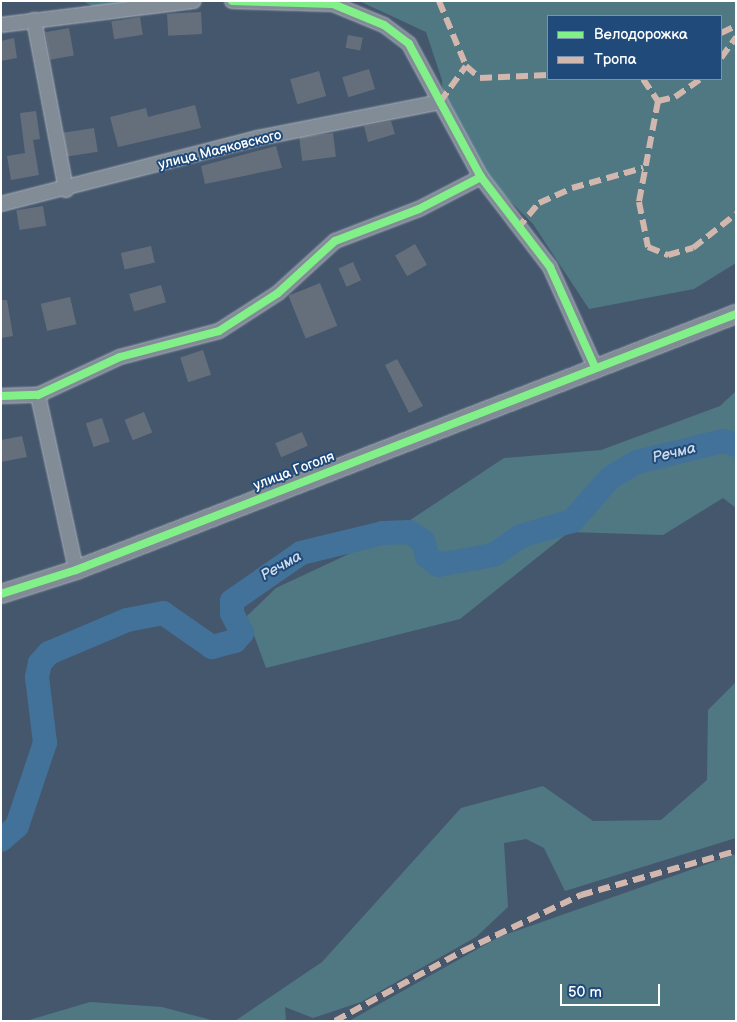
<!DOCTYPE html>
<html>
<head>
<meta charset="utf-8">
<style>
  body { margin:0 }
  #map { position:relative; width:737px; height:1022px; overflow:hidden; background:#45576d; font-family:"Balsamiq Sans",sans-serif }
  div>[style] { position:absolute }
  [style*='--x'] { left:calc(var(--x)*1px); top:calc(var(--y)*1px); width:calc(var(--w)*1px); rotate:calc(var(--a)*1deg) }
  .green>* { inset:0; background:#4f7883 }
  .river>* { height:24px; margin:-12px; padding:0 12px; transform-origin:12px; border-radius:12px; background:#42729a }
  .building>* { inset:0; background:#656f7c; transform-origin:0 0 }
  .roads { filter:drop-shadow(0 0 1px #abb3bd) drop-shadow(0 0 1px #abb3bd) }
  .minor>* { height:14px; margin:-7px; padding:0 7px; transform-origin:7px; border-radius:7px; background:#828c97 }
  .tertiary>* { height:18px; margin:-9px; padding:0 9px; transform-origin:9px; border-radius:9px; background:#828c97 }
  .quiet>* { height:6px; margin-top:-3px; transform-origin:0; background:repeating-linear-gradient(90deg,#d1b7ad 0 12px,transparent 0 18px) }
  .cycleway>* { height:8px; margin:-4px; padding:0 4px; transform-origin:4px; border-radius:4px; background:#82f089 }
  span { translate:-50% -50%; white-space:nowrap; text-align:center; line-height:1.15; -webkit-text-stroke:4px #1f4a7a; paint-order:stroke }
  .street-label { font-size:14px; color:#fff }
  .water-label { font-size:15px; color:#d0dce7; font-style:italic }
  .frame { position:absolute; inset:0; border:2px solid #fff; pointer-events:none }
  .legend { position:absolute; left:547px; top:15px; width:175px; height:65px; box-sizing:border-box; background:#1f4a7a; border:1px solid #7992af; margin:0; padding:6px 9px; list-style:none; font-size:15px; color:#fff }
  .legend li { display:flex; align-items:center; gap:10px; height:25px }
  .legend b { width:25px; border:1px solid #7992af }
  .scale { position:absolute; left:560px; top:984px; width:100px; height:22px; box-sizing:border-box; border:2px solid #fff; border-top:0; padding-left:6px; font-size:15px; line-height:18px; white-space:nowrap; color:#fff; -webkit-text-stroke:4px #1f4a7a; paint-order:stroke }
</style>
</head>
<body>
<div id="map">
  <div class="green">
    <div style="clip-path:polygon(82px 1px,137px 1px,101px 10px)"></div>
    <div style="clip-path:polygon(evenodd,359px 1px,736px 1px,736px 263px,694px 289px,589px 309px,533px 224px,478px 169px,444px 125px,442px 80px,426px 32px,359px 1px,548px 16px,721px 16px,721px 79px,548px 79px,548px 16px)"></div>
    <div style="clip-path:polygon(736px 391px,736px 508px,723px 498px,663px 535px,569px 532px,460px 619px,266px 668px,247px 616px,276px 588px,383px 538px,504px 458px,601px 450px,720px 406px)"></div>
    <div style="clip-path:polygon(736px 682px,736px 838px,565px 891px,544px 848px,526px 839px,504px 843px,508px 907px,476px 937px,361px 1002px,313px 1018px,285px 1007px,286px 1021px,235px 1021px,322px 962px,461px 808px,543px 786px,593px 821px,661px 820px,707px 780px,708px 710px)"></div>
    <div style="clip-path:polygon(736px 854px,736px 1021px,349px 1021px,499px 937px)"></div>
    <div style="clip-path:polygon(90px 1002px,162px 1007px,215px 1021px,26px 1021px)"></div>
  </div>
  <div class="river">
    <div style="--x:1;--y:840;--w:21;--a:-41"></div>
    <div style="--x:17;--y:826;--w:88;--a:-71.4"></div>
    <div style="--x:45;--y:743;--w:66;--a:-96.9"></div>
    <div style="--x:37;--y:677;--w:14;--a:-78"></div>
    <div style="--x:40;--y:663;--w:13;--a:-48"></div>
    <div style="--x:49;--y:653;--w:85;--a:-22.9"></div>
    <div style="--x:127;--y:620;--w:37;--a:-11"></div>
    <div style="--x:163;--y:613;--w:60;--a:34.8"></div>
    <div style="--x:212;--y:647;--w:24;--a:-15"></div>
    <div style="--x:235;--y:641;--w:11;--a:-49"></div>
    <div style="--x:242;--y:633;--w:22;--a:-117"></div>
    <div style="--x:232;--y:613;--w:12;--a:-90"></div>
    <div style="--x:232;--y:601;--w:84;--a:-34.8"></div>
    <div style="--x:301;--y:553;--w:84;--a:-13.7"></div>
    <div style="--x:383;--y:533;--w:26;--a:-2"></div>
    <div style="--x:409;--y:532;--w:17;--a:33"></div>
    <div style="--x:423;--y:541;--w:16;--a:75"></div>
    <div style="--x:427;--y:556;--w:14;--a:39"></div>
    <div style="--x:438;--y:565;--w:56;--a:-10.3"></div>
    <div style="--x:493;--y:555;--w:34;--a:-34"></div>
    <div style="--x:521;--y:536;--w:53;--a:-16.4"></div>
    <div style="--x:572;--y:521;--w:57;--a:-48.5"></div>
    <div style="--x:610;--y:478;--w:31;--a:-31"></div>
    <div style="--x:637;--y:462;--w:89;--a:-13.7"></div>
    <div style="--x:723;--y:441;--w:14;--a:17"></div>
  </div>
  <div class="building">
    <div style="left:201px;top:12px;width:22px;height:34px;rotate:87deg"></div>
    <div style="left:140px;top:17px;width:18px;height:29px;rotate:81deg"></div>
    <div style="left:69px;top:28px;width:28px;height:24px;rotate:80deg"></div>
    <div style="left:348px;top:35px;width:15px;height:13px;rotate:11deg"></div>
    <div style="clip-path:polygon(14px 38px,17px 58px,1px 61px,1px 41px)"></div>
    <div style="left:369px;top:69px;width:21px;height:28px;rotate:73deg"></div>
    <div style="left:319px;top:71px;width:26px;height:30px;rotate:74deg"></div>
    <div style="clip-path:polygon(195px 105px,201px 128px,118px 147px,110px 117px,146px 108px,148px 117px)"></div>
    <div style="clip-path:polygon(36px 111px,40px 139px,33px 140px,39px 175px,11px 180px,7px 156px,25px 153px,20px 113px)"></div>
    <div style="clip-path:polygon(391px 121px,395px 134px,368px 142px,364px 126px)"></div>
    <div style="left:94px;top:128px;width:24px;height:31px;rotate:81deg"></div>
    <div style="left:333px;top:133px;width:24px;height:34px;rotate:83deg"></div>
    <div style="clip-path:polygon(276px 146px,282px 168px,205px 184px,201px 166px)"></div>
    <div style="left:43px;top:206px;width:20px;height:27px;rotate:81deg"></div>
    <div style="left:415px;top:244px;width:24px;height:23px;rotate:60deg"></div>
    <div style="left:151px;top:246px;width:17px;height:31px;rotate:77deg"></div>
    <div style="left:353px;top:262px;width:20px;height:16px;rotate:66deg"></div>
    <div style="left:320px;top:283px;width:46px;height:34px;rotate:68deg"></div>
    <div style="left:161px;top:285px;width:18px;height:33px;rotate:74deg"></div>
    <div style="left:70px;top:297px;width:28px;height:30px;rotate:77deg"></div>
    <div style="clip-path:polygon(1px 300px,7px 300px,13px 336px,1px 338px)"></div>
    <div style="left:203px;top:350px;width:26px;height:24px;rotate:72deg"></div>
    <div style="clip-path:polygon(397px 359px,423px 406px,409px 413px,385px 365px)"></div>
    <div style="left:144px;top:412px;width:22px;height:21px;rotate:68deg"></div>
    <div style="left:102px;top:418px;width:25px;height:17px;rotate:72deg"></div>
    <div style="left:302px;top:432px;width:15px;height:29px;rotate:67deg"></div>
    <div style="clip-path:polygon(22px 436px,27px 457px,1px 462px,1px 440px)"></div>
  </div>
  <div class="roads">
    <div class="minor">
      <div style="--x:232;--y:1;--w:101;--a:1.7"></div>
      <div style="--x:333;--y:4;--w:55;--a:22.4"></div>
      <div style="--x:384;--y:25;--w:31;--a:37"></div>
      <div style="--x:409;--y:44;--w:151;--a:61.6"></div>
      <div style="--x:481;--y:177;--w:113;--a:52.5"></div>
      <div style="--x:550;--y:267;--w:110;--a:65.8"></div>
      <div style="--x:34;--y:20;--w:173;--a:79.3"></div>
      <div style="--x:1;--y:25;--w:194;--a:-7.1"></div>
      <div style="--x:1;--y:204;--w:265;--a:-14.4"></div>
      <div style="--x:258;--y:138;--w:186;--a:-11.2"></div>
      <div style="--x:38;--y:395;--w:179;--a:77.7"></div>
      <div style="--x:1;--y:396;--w:37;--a:-2"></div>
      <div style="--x:38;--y:395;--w:90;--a:-24.9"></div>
      <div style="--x:120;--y:357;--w:102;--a:-14.7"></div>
      <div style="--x:219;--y:331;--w:70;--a:-32.8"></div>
      <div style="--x:278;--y:293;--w:77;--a:-42.4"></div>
      <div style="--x:335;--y:241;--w:90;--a:-20.9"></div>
      <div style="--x:419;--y:209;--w:70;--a:-27.3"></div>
    </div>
    <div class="tertiary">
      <div style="--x:1;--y:594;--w:79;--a:-17.7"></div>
      <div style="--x:76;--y:570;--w:708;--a:-21.2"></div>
    </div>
  </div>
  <div class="quiet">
    <div style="--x:439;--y:1;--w:70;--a:67.4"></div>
    <div style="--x:466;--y:66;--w:18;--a:41"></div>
    <div style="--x:480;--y:78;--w:68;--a:-2.5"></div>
    <div style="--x:721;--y:33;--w:17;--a:-25"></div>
    <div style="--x:721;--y:58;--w:26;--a:-54"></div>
    <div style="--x:643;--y:79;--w:27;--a:56"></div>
    <div style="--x:658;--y:101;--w:103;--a:100.7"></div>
    <div style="--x:639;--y:202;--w:46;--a:78.7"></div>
    <div style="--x:648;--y:247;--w:22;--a:22"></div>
    <div style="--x:668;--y:255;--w:26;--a:-16"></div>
    <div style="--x:693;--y:248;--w:55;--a:-38.3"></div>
    <div style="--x:658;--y:101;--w:17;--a:-13"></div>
    <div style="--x:675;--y:97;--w:32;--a:-35"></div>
    <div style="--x:440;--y:102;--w:44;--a:-54.2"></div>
    <div style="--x:517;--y:229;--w:34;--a:-50"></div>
    <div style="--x:539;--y:203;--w:36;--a:-24"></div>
    <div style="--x:572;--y:188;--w:74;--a:-15.7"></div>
    <div style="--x:335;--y:1021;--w:146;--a:-28.7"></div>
    <div style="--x:463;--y:951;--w:131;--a:-25.4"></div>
    <div style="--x:581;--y:895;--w:161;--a:-15.8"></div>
  </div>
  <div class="cycleway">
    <div style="--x:232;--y:1;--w:101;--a:1.7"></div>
    <div style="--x:333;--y:4;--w:55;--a:22.4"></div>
    <div style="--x:384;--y:25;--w:31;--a:37"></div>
    <div style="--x:409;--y:44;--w:151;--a:61.6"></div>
    <div style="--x:481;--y:177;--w:113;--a:52.5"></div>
    <div style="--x:550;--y:267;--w:110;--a:65.8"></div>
    <div style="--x:1;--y:396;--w:37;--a:-2"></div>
    <div style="--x:38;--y:395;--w:90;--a:-24.9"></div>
    <div style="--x:120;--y:357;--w:102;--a:-14.7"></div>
    <div style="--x:219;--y:331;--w:70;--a:-32.8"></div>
    <div style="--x:278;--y:293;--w:77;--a:-42.4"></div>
    <div style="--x:335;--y:241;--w:90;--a:-20.9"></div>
    <div style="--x:419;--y:209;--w:70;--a:-27.3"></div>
    <div style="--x:1;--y:594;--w:79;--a:-17.7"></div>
    <div style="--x:76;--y:570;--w:708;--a:-21.2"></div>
  </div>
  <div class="street-label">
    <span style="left:220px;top:150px;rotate:-14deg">улица Маяковского</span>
    <span style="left:294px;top:471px;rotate:-21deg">улица Гоголя</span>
  </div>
  <div class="water-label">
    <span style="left:674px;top:453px;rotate:-14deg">Речма</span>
    <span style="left:281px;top:566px;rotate:-30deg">Речма</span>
  </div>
  <div class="frame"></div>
  <ul class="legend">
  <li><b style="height:6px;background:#82f089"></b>Велодорожка</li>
  <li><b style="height:6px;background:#d1b7ad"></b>Тропа</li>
  </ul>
  <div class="scale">50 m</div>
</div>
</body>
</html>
